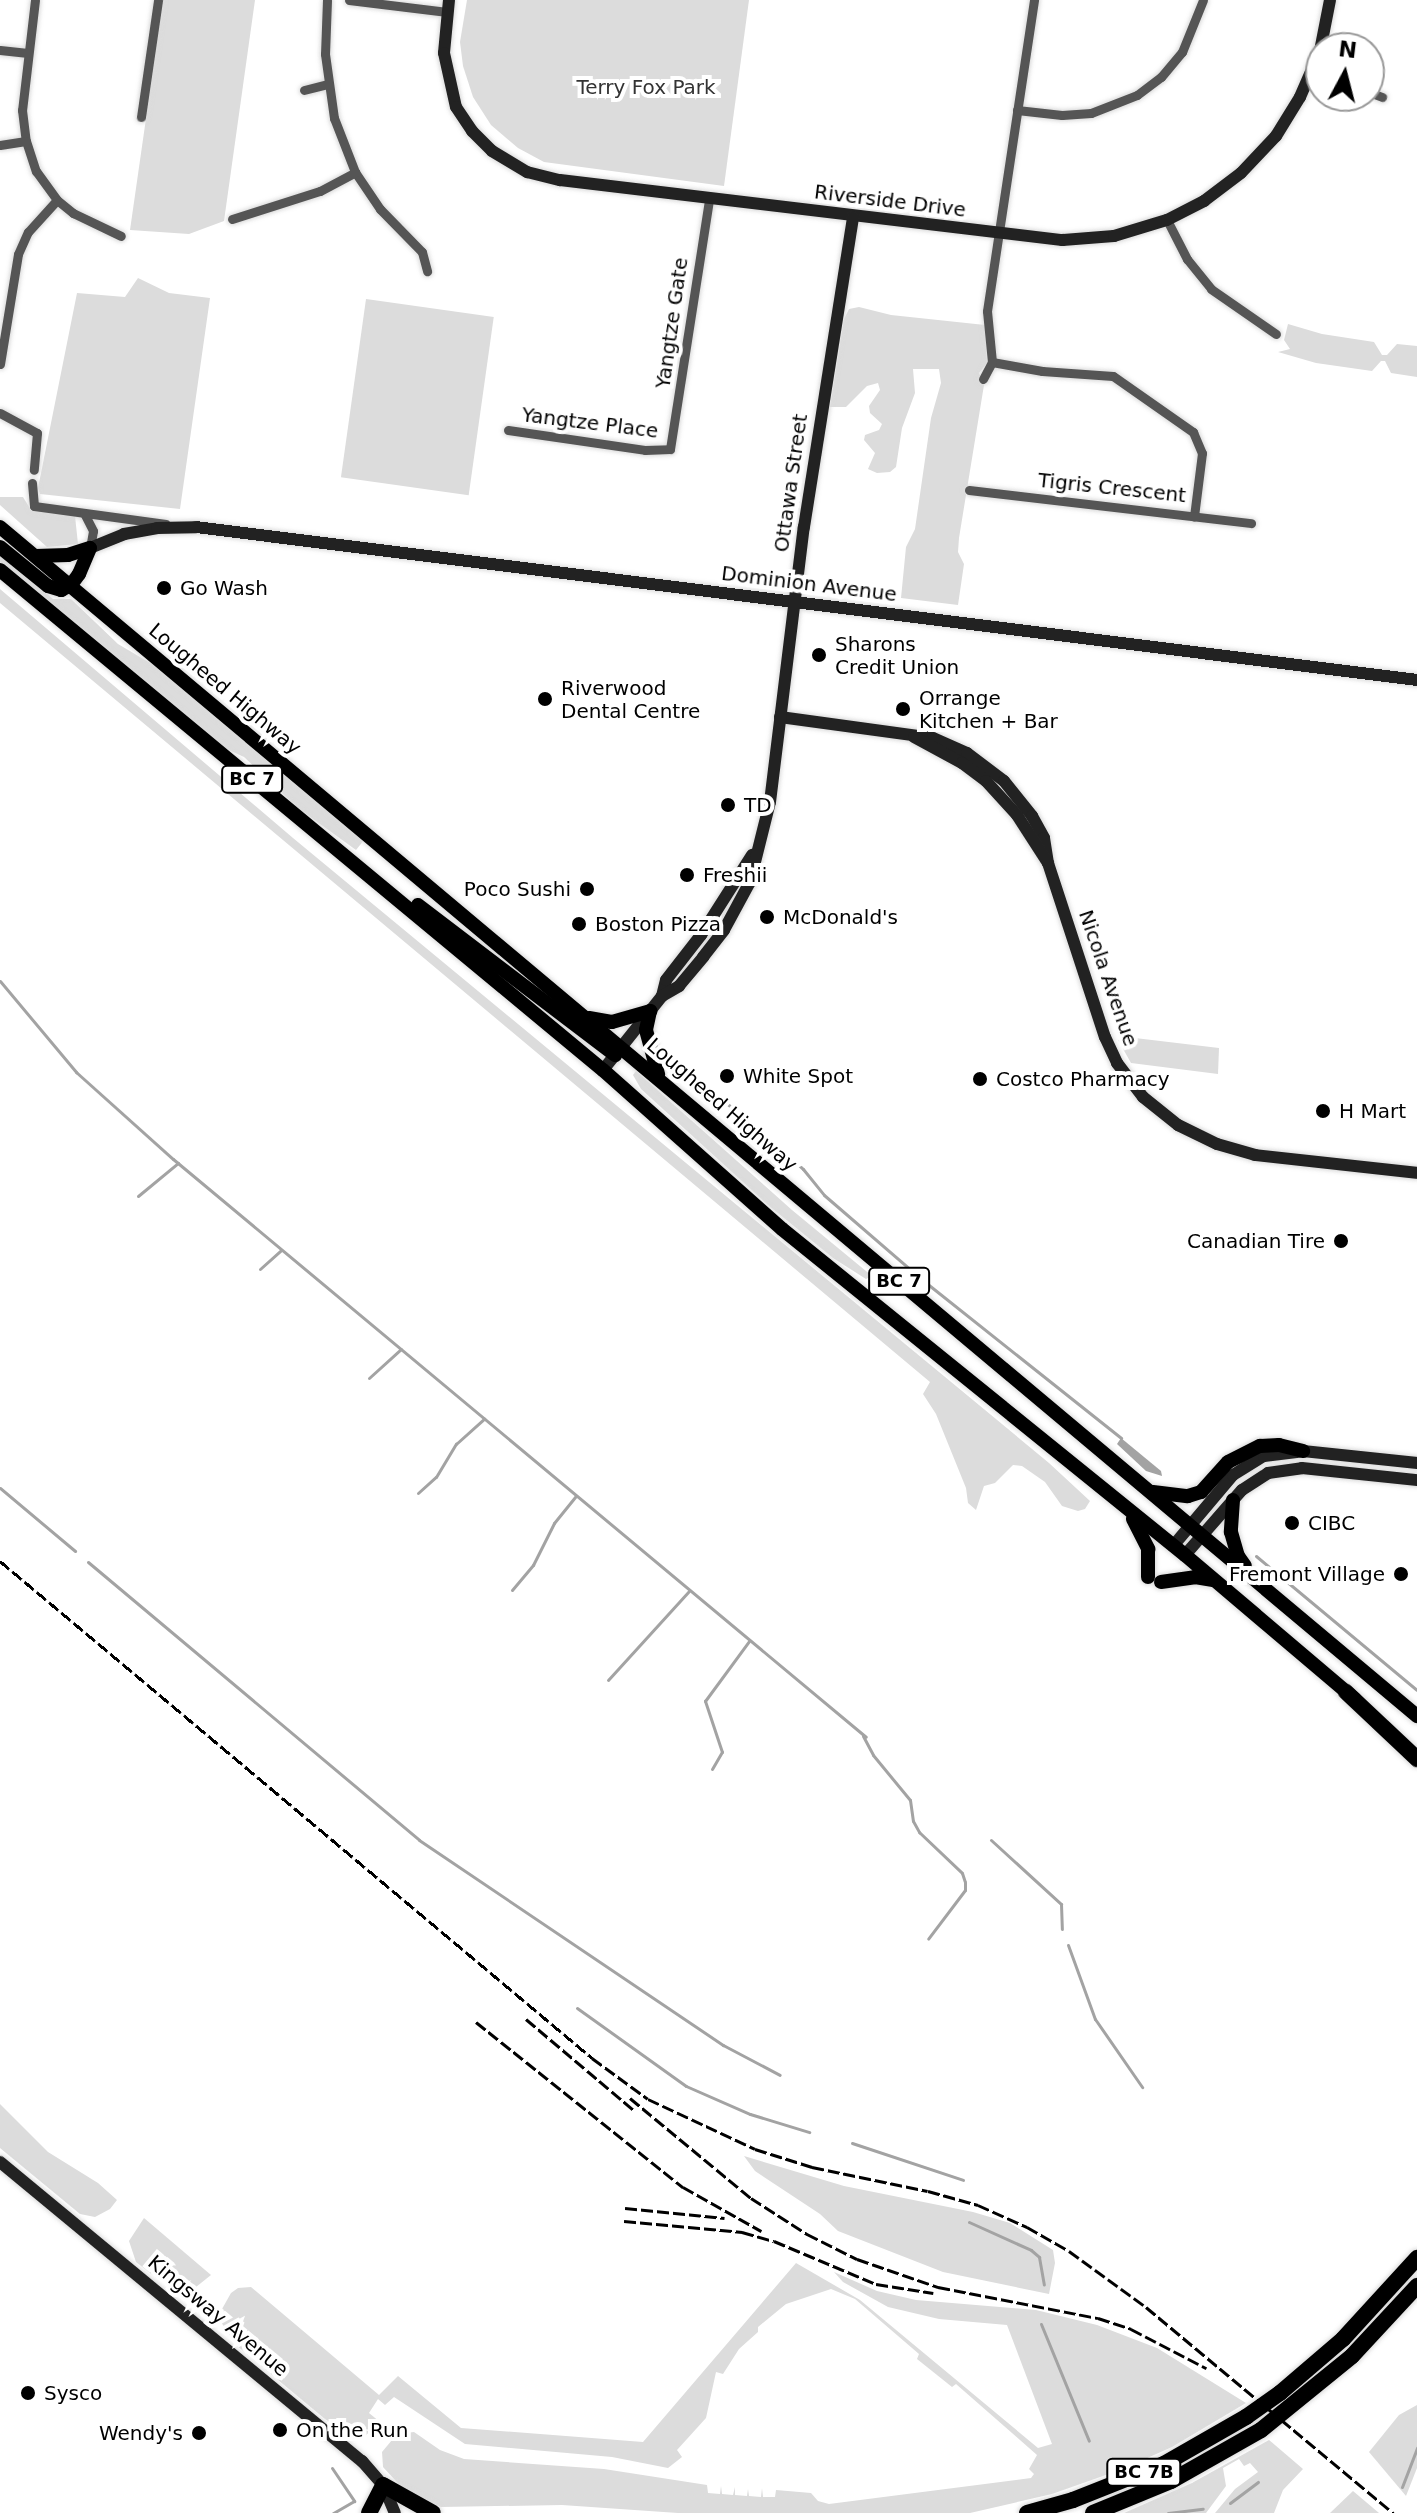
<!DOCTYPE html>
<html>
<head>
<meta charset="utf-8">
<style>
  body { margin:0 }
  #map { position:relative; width:1417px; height:2513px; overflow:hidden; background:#fff; font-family:"DejaVu Sans",sans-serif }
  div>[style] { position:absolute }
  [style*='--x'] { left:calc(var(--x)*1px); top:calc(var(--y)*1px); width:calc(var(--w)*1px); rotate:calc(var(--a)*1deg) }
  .green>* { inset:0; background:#dcdcdc; transform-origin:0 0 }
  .water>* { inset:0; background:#a3a3a3 }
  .stream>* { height:3px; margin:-1.5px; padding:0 1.5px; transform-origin:1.5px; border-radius:1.5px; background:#a3a3a3 }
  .roads { filter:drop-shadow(0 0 2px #dbdbdb) drop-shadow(0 0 2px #dbdbdb) }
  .street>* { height:9px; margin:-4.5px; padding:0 4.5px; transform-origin:4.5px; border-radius:4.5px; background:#555 }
  .secondary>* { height:12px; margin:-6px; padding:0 6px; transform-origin:6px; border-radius:6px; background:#222 }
  .primary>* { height:14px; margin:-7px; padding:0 7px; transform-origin:7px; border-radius:7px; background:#000 }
  .highway>* { height:16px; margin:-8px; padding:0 8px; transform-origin:8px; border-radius:8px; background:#000 }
  .rail>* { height:3px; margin-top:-1.5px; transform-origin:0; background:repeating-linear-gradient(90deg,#000 0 12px,transparent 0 16px) }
  .dots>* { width:22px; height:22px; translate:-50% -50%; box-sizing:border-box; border:4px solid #fff; border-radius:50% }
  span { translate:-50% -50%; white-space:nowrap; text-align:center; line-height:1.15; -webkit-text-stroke:8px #fff; paint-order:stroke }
  .shield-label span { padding:2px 6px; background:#fff; border:2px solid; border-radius:6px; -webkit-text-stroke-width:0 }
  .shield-label { font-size:18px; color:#000; font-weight:700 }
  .park-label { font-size:20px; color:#333 }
  .street-label { font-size:20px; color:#000 }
  .poi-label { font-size:20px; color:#000 }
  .left { translate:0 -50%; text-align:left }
  .right { translate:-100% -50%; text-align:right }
  .north { position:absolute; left:1305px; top:32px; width:80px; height:80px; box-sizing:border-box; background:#fff; border:2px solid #999; border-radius:50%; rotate:7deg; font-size:22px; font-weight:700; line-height:32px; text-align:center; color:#000 }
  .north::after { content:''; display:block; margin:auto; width:28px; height:36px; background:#000; clip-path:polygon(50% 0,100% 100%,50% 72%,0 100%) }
</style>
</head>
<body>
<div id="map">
  <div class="green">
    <div style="clip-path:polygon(163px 0,255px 0,224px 221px,189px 234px,130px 230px)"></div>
    <div style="clip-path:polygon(467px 0,749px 0,724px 186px,544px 162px,518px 148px,491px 125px,473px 97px,463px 66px,460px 42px)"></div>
    <div style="clip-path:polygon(138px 278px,169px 293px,210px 298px,180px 509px,40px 494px,38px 488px,77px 293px,125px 297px)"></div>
    <div style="left:366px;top:299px;width:129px;height:180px;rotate:8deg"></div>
    <div style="clip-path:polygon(859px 307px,891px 315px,985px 325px,987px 363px,979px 373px,984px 385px,959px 538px,958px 552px,964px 564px,958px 605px,901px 598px,906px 547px,915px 529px,931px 418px,941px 383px,939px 369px,913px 369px,915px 393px,902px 428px,896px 467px,890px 472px,877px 473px,868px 469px,875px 453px,864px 440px,865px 435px,879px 430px,882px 424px,870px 413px,869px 406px,880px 390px,878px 383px,867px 386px,846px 407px,830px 407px,844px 319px,849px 309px)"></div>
    <div style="clip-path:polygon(1288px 324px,1322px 334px,1374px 342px,1382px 355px,1387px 355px,1397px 344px,1417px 346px,1417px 377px,1391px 373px,1385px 361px,1381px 361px,1372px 371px,1316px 363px,1278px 352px,1290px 349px,1284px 340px)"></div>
    <div style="clip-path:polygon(0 497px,23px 497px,31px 510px,75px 516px,78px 544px,47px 547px,0 505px)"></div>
    <div style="clip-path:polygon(0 554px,53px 599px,71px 599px,118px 644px,162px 670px,364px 840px,356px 850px,298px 808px,244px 757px,220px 746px,203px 732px,0 562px)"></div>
    <div style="clip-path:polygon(0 589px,293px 838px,1049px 1463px,1090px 1501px,1085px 1509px,1078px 1511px,1062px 1506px,1045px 1482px,1022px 1466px,1013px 1465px,995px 1483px,984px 1486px,976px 1510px,968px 1503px,966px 1488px,936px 1414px,923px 1394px,930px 1382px,0 603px)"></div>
    <div style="clip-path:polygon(1135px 1038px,1219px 1048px,1218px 1074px,1131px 1063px,1118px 1040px)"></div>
    <div style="clip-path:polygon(636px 1071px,792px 1210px,872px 1276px,866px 1279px,833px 1258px,768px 1205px,641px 1089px,633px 1075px)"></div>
    <div style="clip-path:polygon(0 2104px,48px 2152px,98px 2183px,117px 2200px,110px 2209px,95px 2217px,80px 2214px,0 2148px)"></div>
    <div style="clip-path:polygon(744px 2156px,844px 2186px,973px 2212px,1010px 2223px,1053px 2250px,1055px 2263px,1049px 2294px,943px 2272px,838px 2231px,820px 2214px,755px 2171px)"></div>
    <div style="clip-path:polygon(144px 2218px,211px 2275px,196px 2287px,179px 2290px,164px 2284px,136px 2262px,129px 2241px)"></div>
    <div style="clip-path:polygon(796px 2263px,860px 2300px,1038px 2448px,1052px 2444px,1007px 2325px,939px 2319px,888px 2307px,843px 2282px,834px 2272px,877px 2291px,916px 2300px,1036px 2310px,1097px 2325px,1157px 2348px,1246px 2403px,1172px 2447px,1120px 2470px,1052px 2494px,970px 2513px,678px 2513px,562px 2505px,441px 2507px,406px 2492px,383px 2467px,382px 2452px,397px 2434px,414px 2432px,440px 2450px,464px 2459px,604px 2469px,707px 2485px,708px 2493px,720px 2494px,721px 2486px,722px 2494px,733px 2495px,735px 2487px,735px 2495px,747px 2496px,748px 2489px,749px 2496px,761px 2497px,762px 2488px,763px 2497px,775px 2497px,776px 2490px,811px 2493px,818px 2501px,829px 2504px,1031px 2478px,1034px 2474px,1029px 2469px,1037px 2455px,956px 2384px,952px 2387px,917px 2359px,919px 2354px,855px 2299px,831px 2289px,786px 2304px,758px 2327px,758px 2332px,739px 2349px,723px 2374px,716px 2372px,706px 2418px,677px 2450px,682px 2457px,668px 2468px,612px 2457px,465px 2444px,394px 2397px,385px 2405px,378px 2399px,369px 2413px,380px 2422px,364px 2437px,356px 2439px,325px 2419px,236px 2345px,221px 2322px,222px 2309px,231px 2293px,238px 2288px,251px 2287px,379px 2395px,398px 2376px,461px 2428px,643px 2442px)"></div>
    <div style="clip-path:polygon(1417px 2405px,1417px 2468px,1406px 2496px,1369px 2452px,1399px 2415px)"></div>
    <div style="clip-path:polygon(1269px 2440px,1303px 2469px,1283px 2490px,1274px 2513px,1215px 2513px,1235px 2489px,1258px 2472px,1250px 2463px,1244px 2466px,1239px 2459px,1223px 2468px,1226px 2486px,1206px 2513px,1124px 2513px,1192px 2483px)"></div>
    <div style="clip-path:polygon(1353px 2491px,1379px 2513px,1330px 2513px)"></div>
  </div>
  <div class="water">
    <div style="clip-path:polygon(1121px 1438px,1161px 1471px,1162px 1476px,1146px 1471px,1117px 1444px)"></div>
  </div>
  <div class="stream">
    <div style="--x:0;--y:981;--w:119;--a:50.1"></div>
    <div style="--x:76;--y:1072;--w:130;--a:41.9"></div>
    <div style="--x:173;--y:1159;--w:902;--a:39.83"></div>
    <div style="--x:676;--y:1064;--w:109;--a:37.9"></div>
    <div style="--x:762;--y:1131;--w:56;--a:42.8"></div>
    <div style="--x:803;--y:1169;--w:33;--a:51"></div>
    <div style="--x:824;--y:1195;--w:127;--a:40.8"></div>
    <div style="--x:920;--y:1278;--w:257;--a:38.5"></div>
    <div style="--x:138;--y:1196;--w:52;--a:-39.5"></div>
    <div style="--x:260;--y:1269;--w:28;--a:-42"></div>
    <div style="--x:369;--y:1378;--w:43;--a:-42.2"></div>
    <div style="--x:0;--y:1488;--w:98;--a:40"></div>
    <div style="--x:418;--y:1493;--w:24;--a:-42"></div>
    <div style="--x:436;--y:1477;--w:39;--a:-59"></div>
    <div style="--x:456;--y:1444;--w:38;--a:-42"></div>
    <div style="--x:1256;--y:1556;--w:209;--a:39.8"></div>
    <div style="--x:88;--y:1562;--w:432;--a:40"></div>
    <div style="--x:419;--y:1840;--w:367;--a:34"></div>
    <div style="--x:723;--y:2045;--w:64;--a:27.8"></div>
    <div style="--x:512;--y:1590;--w:33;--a:-50"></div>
    <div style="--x:533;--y:1565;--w:47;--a:-63.4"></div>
    <div style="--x:554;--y:1523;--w:35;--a:-51"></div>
    <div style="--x:608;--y:1680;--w:120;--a:-47.7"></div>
    <div style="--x:863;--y:1736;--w:21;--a:62"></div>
    <div style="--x:873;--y:1755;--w:58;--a:50.6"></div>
    <div style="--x:910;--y:1800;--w:21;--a:82"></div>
    <div style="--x:913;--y:1821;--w:13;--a:61"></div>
    <div style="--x:919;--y:1832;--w:59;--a:43.6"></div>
    <div style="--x:962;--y:1873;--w:9;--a:72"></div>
    <div style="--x:965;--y:1882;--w:8;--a:90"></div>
    <div style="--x:965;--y:1890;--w:61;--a:127.1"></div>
    <div style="--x:712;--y:1769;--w:20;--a:-60"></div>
    <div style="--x:722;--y:1752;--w:54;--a:-108.4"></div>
    <div style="--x:705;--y:1701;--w:74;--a:-53.7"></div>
    <div style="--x:991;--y:1840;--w:95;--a:42.4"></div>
    <div style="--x:1061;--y:1904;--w:25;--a:88"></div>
    <div style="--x:1068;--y:1945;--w:79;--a:70"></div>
    <div style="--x:1095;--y:2019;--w:83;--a:55.3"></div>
    <div style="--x:577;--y:2008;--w:134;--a:35.6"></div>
    <div style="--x:686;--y:2086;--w:70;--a:23.6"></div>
    <div style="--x:750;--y:2114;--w:62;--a:17"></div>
    <div style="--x:852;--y:2143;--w:117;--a:18.4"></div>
    <div style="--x:969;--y:2222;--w:68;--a:24.3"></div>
    <div style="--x:1031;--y:2250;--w:11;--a:41"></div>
    <div style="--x:1039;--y:2257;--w:28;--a:80"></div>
    <div style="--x:1041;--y:2324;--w:126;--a:67.7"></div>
    <div style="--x:332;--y:2468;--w:40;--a:56"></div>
    <div style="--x:354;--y:2501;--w:24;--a:150"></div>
    <div style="--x:1402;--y:2487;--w:42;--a:-69"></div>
    <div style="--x:1230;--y:2503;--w:35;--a:-37"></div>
    <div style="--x:1168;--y:2513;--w:35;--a:-7"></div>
  </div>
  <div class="roads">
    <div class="street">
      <div style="--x:35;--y:0;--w:111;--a:96.7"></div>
      <div style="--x:22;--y:110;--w:31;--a:83"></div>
      <div style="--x:26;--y:141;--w:32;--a:72"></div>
      <div style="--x:36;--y:171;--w:36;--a:54"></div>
      <div style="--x:57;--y:200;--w:21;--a:39"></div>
      <div style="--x:73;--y:213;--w:53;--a:25.6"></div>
      <div style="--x:327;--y:0;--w:54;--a:92.1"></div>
      <div style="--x:325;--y:54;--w:65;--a:82"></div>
      <div style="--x:334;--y:118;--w:58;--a:68.7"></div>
      <div style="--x:355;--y:172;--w:45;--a:56"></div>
      <div style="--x:380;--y:209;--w:60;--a:45.7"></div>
      <div style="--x:422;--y:252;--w:20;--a:75"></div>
      <div style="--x:349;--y:0;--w:99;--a:7"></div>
      <div style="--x:0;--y:50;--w:28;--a:6"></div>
      <div style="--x:304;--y:90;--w:25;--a:-14"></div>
      <div style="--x:1369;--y:92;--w:14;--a:21"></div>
      <div style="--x:1017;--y:110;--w:45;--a:6.3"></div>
      <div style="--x:1062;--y:115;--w:29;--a:-4"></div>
      <div style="--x:1091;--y:113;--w:49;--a:-21.4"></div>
      <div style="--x:1137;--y:95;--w:30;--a:-37"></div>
      <div style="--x:1161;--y:77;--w:33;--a:-50"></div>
      <div style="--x:1182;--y:52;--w:56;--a:-68"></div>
      <div style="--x:141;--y:117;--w:118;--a:-81.7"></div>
      <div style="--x:0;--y:145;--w:26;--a:-9"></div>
      <div style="--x:232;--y:219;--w:92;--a:-17.7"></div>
      <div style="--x:320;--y:191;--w:40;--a:-28"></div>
      <div style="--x:1167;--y:220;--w:44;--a:62.9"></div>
      <div style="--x:1187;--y:259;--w:38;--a:51"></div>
      <div style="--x:1211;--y:289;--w:79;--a:34.7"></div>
      <div style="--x:992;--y:362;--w:51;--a:10.2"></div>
      <div style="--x:1042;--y:371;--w:71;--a:4"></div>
      <div style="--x:1113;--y:376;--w:98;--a:35"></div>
      <div style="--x:1193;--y:432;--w:23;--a:67"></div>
      <div style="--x:1202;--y:453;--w:64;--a:97.2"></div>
      <div style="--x:0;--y:364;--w:111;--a:-80.7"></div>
      <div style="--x:18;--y:254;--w:24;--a:-66"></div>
      <div style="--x:28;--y:232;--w:43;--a:-47.8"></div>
      <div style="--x:983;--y:379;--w:19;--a:-62"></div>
      <div style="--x:992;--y:362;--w:51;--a:-95.6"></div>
      <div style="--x:987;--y:311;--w:315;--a:-81.4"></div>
      <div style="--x:0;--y:413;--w:42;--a:28.4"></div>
      <div style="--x:37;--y:433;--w:37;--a:95"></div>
      <div style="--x:508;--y:430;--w:138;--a:8.3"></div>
      <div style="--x:645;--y:450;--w:25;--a:-2"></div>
      <div style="--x:670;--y:449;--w:253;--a:-81.1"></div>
      <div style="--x:32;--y:483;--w:23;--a:85"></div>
      <div style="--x:34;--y:506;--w:133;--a:7.8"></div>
      <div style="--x:969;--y:490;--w:284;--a:6.7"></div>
      <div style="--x:84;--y:513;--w:20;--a:63"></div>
      <div style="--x:93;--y:531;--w:17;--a:100"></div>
    </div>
    <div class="secondary">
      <div style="--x:449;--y:0;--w:53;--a:95.4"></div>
      <div style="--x:444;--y:53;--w:55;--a:77.5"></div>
      <div style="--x:456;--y:107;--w:29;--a:56"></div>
      <div style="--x:472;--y:131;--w:28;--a:45"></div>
      <div style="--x:492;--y:151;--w:41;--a:31"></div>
      <div style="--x:527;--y:172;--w:34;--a:14"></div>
      <div style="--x:560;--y:180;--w:506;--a:6.82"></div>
      <div style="--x:1062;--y:240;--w:52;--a:-4.4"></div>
      <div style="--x:1114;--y:236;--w:55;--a:-16.8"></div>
      <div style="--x:1167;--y:220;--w:42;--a:-27.2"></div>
      <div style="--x:1204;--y:201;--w:46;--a:-37.1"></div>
      <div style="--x:1241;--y:173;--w:51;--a:-46.6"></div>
      <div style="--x:1276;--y:136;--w:46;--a:-58.4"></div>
      <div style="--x:1300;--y:97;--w:50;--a:-66.5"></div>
      <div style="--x:1320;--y:51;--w:52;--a:-78.9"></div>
      <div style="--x:90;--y:548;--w:37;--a:-22"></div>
      <div style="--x:124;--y:534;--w:34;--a:-10"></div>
      <div style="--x:157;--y:528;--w:39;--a:-1"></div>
      <div style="--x:196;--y:527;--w:1231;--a:7.14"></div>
      <div style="--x:780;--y:717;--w:154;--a:7.8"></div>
      <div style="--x:933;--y:738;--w:37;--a:24"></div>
      <div style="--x:967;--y:753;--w:46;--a:37.1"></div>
      <div style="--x:1004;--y:781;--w:45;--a:51.3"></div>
      <div style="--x:1032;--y:816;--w:25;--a:61"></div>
      <div style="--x:1044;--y:838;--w:25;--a:81"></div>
      <div style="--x:1048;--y:863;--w:183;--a:71.9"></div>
      <div style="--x:1105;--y:1037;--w:29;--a:65"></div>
      <div style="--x:1117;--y:1063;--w:43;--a:52.6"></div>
      <div style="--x:1143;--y:1097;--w:45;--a:38.7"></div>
      <div style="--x:1178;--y:1125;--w:43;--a:26"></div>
      <div style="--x:1217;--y:1144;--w:40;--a:16"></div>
      <div style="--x:1255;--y:1155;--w:163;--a:6.3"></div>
      <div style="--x:914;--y:737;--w:55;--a:28.4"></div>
      <div style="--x:962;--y:763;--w:30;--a:37"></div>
      <div style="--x:986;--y:781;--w:46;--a:47.6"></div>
      <div style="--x:1017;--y:815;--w:57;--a:57.1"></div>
      <div style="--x:662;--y:996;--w:16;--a:-76"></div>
      <div style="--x:666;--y:980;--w:57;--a:-52.1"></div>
      <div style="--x:701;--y:935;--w:95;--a:-57.5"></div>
      <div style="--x:603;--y:1070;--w:95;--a:-51.4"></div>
      <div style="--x:662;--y:996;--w:20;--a:-30"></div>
      <div style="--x:679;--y:986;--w:38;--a:-50"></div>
      <div style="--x:703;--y:957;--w:34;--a:-52"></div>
      <div style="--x:724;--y:930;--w:55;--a:-61.6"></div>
      <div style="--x:750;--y:882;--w:82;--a:-76"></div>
      <div style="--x:770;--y:802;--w:277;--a:-83"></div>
      <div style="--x:804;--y:527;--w:314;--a:-81"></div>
      <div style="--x:1173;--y:1546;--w:93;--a:-49.8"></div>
      <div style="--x:1233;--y:1475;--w:36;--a:-32"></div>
      <div style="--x:1264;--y:1456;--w:39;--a:-7"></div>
      <div style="--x:1303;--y:1451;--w:115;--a:6"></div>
      <div style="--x:1185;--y:1555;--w:86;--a:-48.8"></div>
      <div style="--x:1242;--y:1490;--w:31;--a:-33"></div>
      <div style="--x:1268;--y:1473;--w:34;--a:-8"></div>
      <div style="--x:1302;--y:1468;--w:116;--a:6"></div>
      <div style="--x:0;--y:2162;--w:470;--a:39.6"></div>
      <div style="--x:362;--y:2461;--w:32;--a:49"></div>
      <div style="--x:383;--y:2485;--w:30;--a:67"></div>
    </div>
    <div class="primary">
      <div style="--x:0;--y:527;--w:1850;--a:40"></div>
      <div style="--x:0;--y:547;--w:62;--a:39.1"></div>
      <div style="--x:48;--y:586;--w:14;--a:17"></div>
      <div style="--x:61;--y:590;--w:11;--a:-27"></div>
      <div style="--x:71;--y:585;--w:14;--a:-54"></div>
      <div style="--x:79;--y:574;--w:28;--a:-67"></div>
      <div style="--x:36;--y:556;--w:32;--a:-2"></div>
      <div style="--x:68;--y:555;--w:23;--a:-18"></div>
      <div style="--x:0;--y:570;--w:783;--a:39.67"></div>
      <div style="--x:603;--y:1070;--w:239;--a:41.6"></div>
      <div style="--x:782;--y:1229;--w:518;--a:38.97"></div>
      <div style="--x:1185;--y:1555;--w:223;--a:40.3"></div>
      <div style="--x:418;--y:905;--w:248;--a:37.3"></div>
      <div style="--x:650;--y:1011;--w:19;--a:102"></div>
      <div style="--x:646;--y:1030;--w:46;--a:74.7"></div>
      <div style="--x:589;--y:1018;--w:23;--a:10"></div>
      <div style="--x:612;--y:1022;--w:40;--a:-16"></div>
      <div style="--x:1153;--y:1492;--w:35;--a:7"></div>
      <div style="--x:1188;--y:1496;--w:14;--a:-17"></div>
      <div style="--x:1201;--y:1492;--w:40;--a:-48"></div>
      <div style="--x:1228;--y:1462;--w:36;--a:-27"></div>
      <div style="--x:1260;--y:1446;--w:19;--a:-3"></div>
      <div style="--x:1279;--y:1445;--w:25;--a:14"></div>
      <div style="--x:1233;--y:1500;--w:32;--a:94"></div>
      <div style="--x:1231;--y:1532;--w:25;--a:74"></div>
      <div style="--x:1238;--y:1556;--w:12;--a:55"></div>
      <div style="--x:1133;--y:1519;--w:34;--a:63"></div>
      <div style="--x:1148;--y:1549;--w:28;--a:90"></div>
      <div style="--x:1161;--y:1582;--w:34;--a:-8"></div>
      <div style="--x:1195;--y:1577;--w:17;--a:10"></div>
    </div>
    <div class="highway">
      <div style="--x:1346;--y:1692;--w:98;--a:43.3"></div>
      <div style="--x:369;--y:2513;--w:31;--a:-63"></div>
      <div style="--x:383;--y:2485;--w:57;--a:29.2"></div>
      <div style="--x:1027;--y:2513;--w:48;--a:-15.8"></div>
      <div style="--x:1073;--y:2500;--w:98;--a:-21.6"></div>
      <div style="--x:1164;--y:2464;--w:95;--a:-29.8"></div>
      <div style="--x:1246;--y:2417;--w:42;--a:-35.2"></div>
      <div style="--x:1280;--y:2393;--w:83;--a:-40.6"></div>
      <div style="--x:1343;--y:2339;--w:110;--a:-47.6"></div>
      <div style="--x:1093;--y:2513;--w:84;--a:-22.3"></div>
      <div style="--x:1171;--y:2481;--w:103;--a:-29.5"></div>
      <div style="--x:1261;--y:2430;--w:117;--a:-39.1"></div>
      <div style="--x:1352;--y:2356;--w:96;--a:-47.1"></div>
    </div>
  </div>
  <div class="rail">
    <div style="--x:0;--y:1561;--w:773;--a:40.01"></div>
    <div style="--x:592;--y:2058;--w:69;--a:36.2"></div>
    <div style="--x:648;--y:2099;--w:118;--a:25"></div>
    <div style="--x:755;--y:2149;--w:60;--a:17.5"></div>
    <div style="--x:812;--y:2167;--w:118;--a:11.7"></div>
    <div style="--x:928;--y:2191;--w:52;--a:15.6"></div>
    <div style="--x:978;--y:2205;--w:54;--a:24.2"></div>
    <div style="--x:1027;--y:2227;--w:48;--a:29.7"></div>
    <div style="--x:1069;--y:2251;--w:95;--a:36"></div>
    <div style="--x:1146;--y:2307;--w:322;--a:39.8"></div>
    <div style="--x:526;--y:2019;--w:143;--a:40.2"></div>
    <div style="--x:476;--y:2022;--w:265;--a:38.6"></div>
    <div style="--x:683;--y:2187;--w:90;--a:29.4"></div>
    <div style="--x:630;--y:2098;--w:157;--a:39.6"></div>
    <div style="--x:751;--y:2198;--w:67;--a:32.7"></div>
    <div style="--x:807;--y:2234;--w:56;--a:26.6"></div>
    <div style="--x:857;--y:2259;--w:86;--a:19.1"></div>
    <div style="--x:938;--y:2287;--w:163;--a:11"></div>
    <div style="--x:1098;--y:2318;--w:35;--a:18"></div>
    <div style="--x:1131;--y:2329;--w:85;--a:27.5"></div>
    <div style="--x:625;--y:2208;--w:100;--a:5.8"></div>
    <div style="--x:624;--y:2221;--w:119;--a:5.3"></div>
    <div style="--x:742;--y:2232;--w:33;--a:16"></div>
    <div style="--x:774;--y:2241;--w:111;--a:22.9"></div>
    <div style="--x:876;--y:2284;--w:58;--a:9"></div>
  </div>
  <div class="dots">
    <div style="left:164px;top:588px;background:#000"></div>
    <div style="left:819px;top:655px;background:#000"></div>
    <div style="left:545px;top:699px;background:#000"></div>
    <div style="left:903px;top:709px;background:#000"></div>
    <div style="left:728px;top:805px;background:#000"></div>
    <div style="left:687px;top:875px;background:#000"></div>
    <div style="left:587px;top:889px;background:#000"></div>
    <div style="left:767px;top:917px;background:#000"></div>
    <div style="left:579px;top:924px;background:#000"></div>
    <div style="left:727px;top:1076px;background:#000"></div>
    <div style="left:980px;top:1079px;background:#000"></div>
    <div style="left:1323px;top:1111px;background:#000"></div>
    <div style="left:1341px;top:1241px;background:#000"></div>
    <div style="left:1292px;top:1523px;background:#000"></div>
    <div style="left:1401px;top:1574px;background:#000"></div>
    <div style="left:28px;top:2393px;background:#000"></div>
    <div style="left:280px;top:2430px;background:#000"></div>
    <div style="left:199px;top:2433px;background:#000"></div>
  </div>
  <div class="shield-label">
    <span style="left:252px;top:779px">BC 7</span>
    <span style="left:899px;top:1281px">BC 7</span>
    <span style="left:1144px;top:2472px">BC 7B</span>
  </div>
  <div class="park-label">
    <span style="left:646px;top:87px">Terry Fox Park</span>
  </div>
  <div class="street-label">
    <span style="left:890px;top:201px;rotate:7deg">Riverside Drive</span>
    <span style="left:672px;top:323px;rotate:-82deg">Yangtze Gate</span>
    <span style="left:590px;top:423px;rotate:7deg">Yangtze Place</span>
    <span style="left:791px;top:483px;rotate:-82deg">Ottawa Street</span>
    <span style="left:1112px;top:488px;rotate:6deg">Tigris Crescent</span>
    <span style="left:809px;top:584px;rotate:7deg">Dominion Avenue</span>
    <span style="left:225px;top:689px;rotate:40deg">Lougheed Highway</span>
    <span style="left:1108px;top:978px;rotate:71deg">Nicola Avenue</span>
    <span style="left:722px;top:1105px;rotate:41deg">Lougheed Highway</span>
    <span style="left:218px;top:2316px;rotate:40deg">Kingsway Avenue</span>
  </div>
  <div class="poi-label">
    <span class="left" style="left:180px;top:588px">Go Wash</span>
    <span class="left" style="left:835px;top:656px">Sharons<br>Credit Union</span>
    <span class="left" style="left:561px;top:700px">Riverwood<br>Dental Centre</span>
    <span class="left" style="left:919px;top:710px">Orrange<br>Kitchen + Bar</span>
    <span class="left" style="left:744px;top:805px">TD</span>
    <span class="left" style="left:703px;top:875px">Freshii</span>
    <span class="right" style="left:571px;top:889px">Poco Sushi</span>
    <span class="left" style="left:783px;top:917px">McDonald's</span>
    <span class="left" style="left:595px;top:924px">Boston Pizza</span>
    <span class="left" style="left:743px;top:1076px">White Spot</span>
    <span class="left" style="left:996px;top:1079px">Costco Pharmacy</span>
    <span class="left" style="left:1339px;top:1111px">H Mart</span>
    <span class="right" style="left:1325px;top:1241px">Canadian Tire</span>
    <span class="left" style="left:1308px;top:1523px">CIBC</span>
    <span class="right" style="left:1385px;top:1574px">Fremont Village</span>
    <span class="left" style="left:44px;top:2393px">Sysco</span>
    <span class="left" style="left:296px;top:2430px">On the Run</span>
    <span class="right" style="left:183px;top:2433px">Wendy's</span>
  </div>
  <div class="north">N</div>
</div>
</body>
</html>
